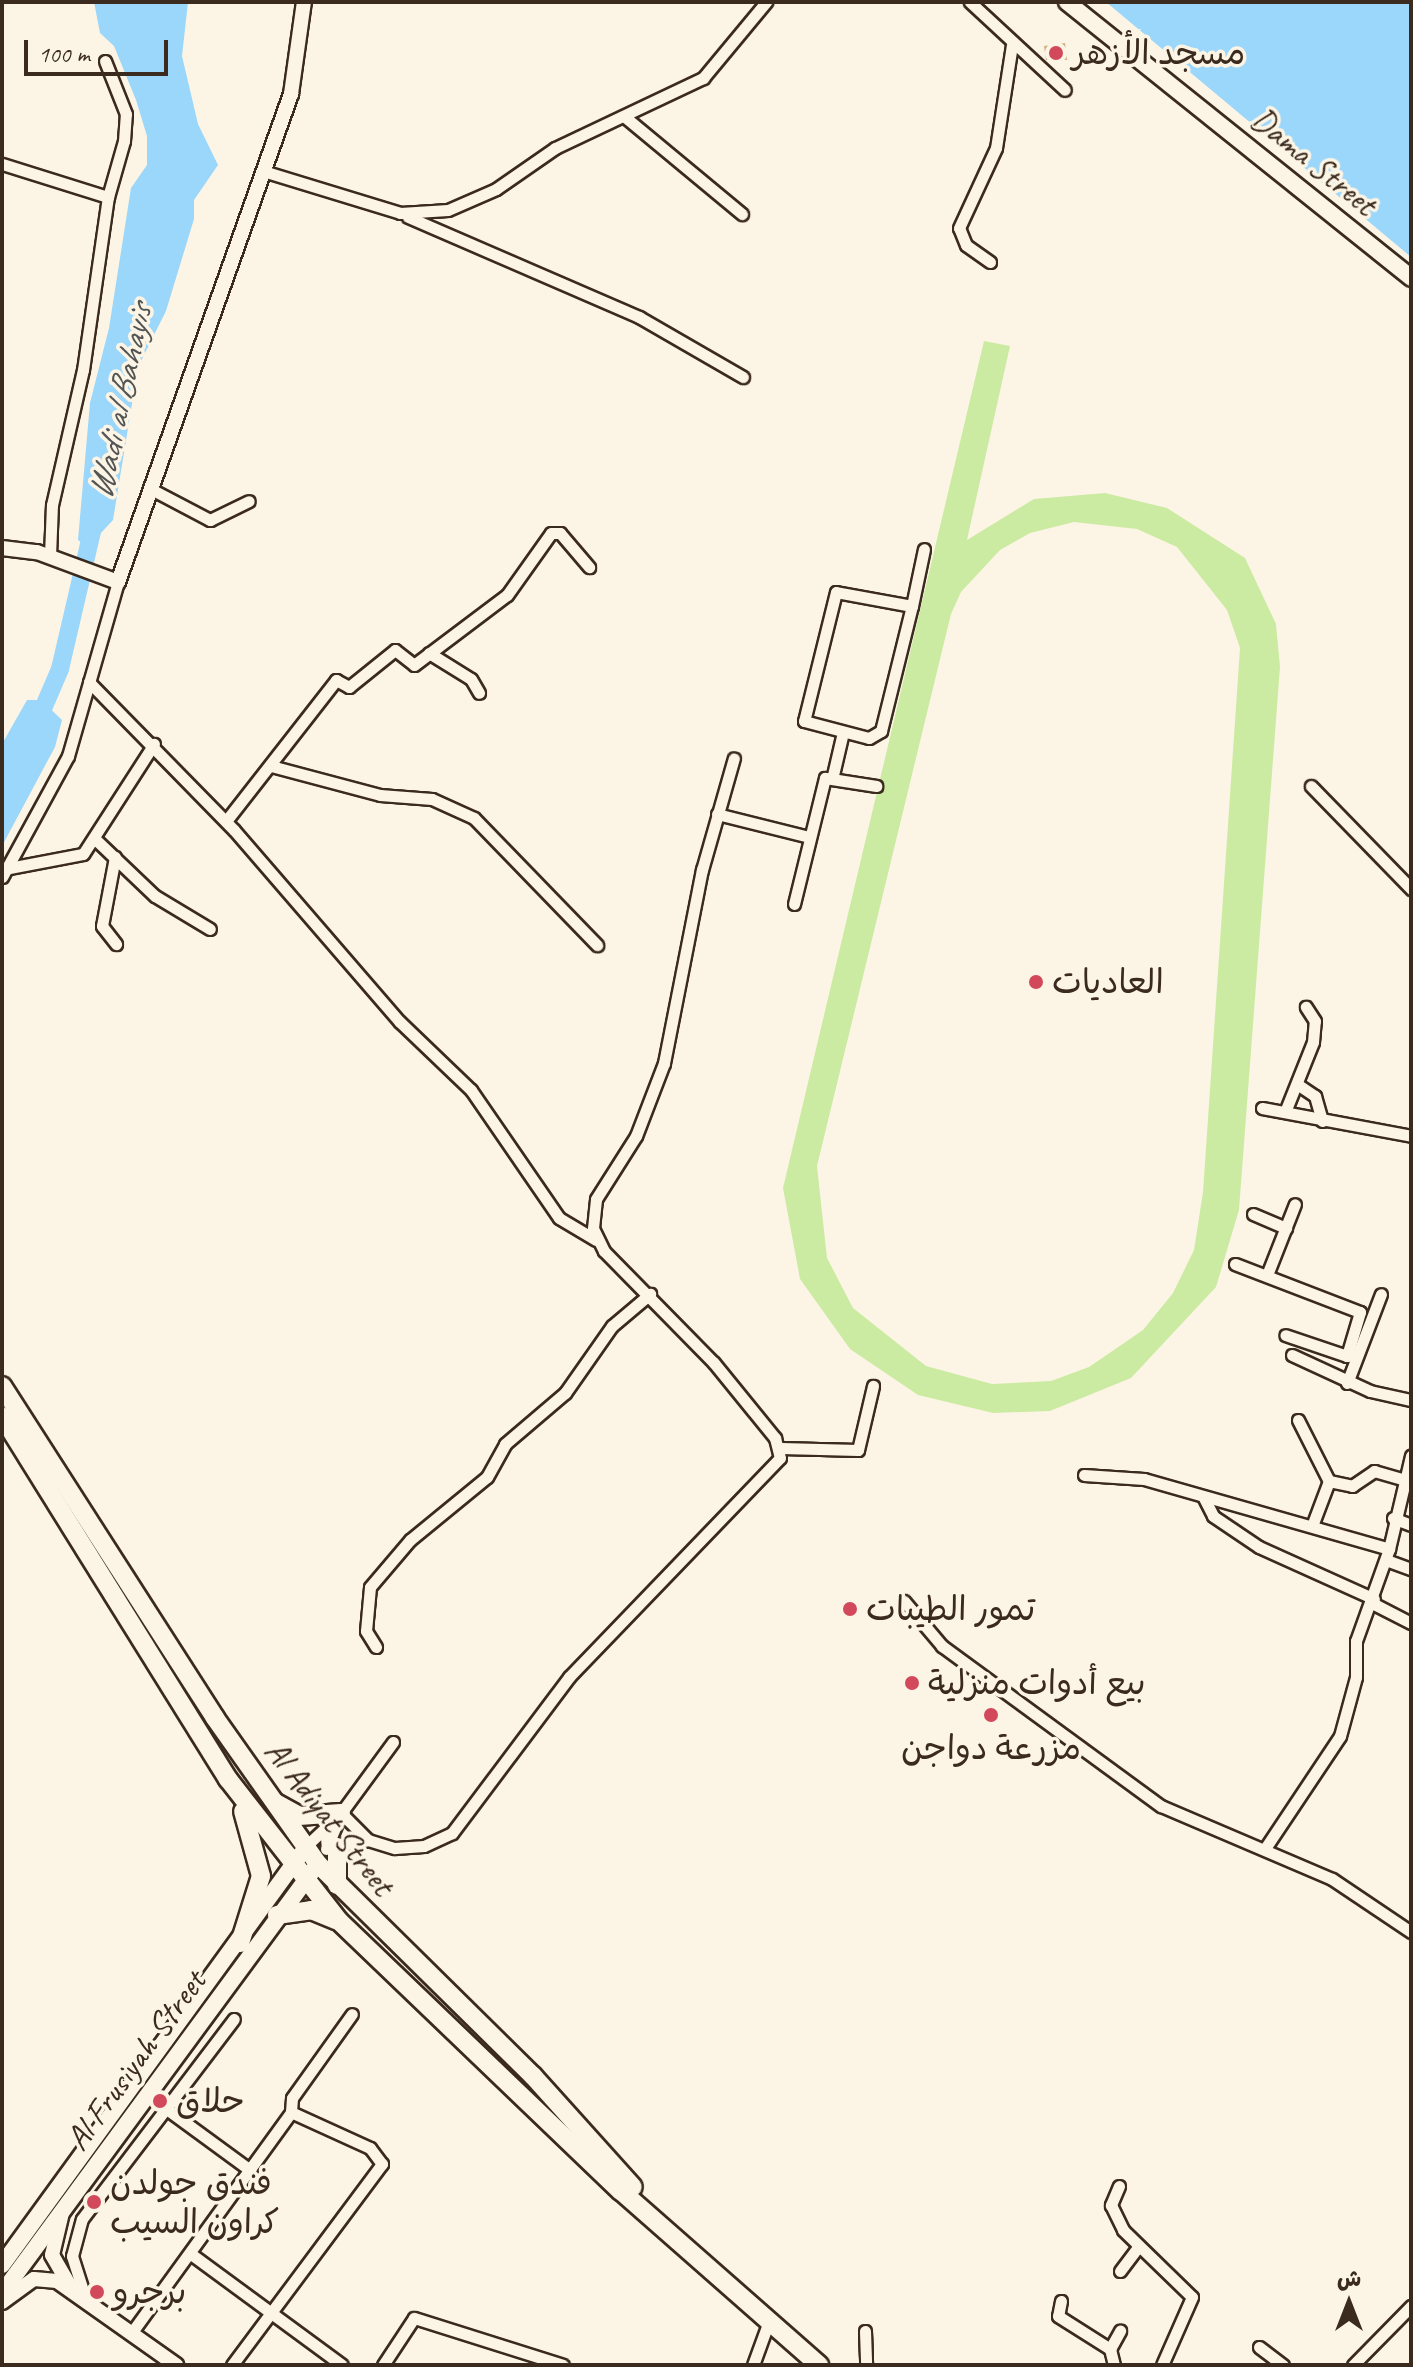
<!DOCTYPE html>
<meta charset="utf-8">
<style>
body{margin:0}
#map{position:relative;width:1413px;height:2367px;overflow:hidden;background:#fcf5e5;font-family:Caveat,"Playpen Sans Arabic",sans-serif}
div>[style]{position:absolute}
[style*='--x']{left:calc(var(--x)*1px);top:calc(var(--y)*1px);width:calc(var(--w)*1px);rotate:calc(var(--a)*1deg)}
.green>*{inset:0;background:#cceba2}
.water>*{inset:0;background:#9bd6fb}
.river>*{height:18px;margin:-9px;padding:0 9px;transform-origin:9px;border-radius:9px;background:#9bd6fb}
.building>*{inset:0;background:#cdb183}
.roads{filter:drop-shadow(2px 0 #3b2a1e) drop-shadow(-2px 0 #3b2a1e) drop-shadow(0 2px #3b2a1e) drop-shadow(0 -2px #3b2a1e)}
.minor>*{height:11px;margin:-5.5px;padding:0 5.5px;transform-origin:5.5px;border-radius:5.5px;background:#fcf5e5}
.tertiary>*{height:14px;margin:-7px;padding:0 7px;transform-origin:7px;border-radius:7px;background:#fcf5e5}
.secondary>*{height:16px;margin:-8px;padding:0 8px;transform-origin:8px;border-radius:8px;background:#fcf5e5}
.primary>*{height:18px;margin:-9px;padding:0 9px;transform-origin:9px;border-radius:9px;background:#fcf5e5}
.dots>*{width:22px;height:22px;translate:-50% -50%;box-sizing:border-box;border:4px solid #fcf5e5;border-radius:50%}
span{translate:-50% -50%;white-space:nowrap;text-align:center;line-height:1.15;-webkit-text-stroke:7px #fcf5e5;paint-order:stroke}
.poi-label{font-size:34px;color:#3b2a1e}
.left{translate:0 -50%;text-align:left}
.street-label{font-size:34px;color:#3b2a1e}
.water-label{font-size:36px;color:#535555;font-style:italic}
.frame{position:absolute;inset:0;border:4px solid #3b2a1e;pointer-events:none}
.north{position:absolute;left:1309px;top:2263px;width:80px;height:80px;-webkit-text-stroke:6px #fcf5e5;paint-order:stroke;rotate:0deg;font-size:22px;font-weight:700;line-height:32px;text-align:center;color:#3b2a1e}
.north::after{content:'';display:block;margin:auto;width:28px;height:36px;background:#3b2a1e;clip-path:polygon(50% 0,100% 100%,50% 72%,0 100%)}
.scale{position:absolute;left:24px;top:40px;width:144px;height:36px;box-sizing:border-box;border:4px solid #3b2a1e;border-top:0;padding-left:10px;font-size:24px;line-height:28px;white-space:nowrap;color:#3b2a1e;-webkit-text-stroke:6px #fcf5e5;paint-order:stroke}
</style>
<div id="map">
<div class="green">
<i style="clip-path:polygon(evenodd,984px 341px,1010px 346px,967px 540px,1034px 499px,1105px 493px,1167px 508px,1245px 558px,1276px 624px,1280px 667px,1239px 1210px,1216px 1287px,1131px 1378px,1050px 1411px,993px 1413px,918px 1395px,850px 1349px,800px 1279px,783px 1188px,984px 341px,1074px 522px,1137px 529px,1177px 547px,1227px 610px,1240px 648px,1203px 1192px,1194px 1250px,1173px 1293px,1143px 1330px,1089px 1367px,1051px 1381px,992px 1384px,926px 1366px,853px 1308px,827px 1258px,817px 1166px,951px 614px,961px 592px,1000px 550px,1030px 533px,1074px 522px)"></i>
</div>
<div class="water">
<i style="clip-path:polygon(94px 2px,188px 2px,182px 56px,198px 124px,218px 165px,194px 200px,194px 219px,166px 311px,138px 367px,113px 520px,88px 547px,78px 540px,90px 403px,109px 328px,131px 188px,147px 165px,147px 136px,136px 100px,114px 46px,100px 33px)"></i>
<i style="clip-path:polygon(1106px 2px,1411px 2px,1411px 257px)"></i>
<i style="clip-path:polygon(27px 700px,41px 700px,62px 720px,55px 747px,2px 846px,2px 744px)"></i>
</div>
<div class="river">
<i style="--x:36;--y:725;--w:61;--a:-66.8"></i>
<i style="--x:60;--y:669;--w:150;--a:-76.9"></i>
</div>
<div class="building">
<i style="clip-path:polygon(1065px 43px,1067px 60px,1046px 60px,1044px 46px)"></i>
</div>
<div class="roads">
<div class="minor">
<i style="--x:970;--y:2;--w:129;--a:42.8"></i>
<i style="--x:625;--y:117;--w:152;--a:39.7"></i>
<i style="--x:2;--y:164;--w:111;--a:17.3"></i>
<i style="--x:263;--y:171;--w:143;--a:17"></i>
<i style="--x:400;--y:213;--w:48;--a:-3.6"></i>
<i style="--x:448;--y:210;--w:52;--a:-23.6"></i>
<i style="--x:496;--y:189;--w:72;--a:-34.8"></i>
<i style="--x:555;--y:148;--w:164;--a:-25.3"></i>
<i style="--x:703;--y:78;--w:99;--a:-50.3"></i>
<i style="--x:408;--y:217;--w:252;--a:23.4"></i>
<i style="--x:639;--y:317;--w:120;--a:30"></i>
<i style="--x:990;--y:262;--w:29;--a:-145"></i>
<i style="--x:966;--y:245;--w:18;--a:-112"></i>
<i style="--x:959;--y:228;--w:88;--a:-65.2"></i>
<i style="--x:996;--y:148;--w:104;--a:-81.2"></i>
<i style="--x:149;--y:488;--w:69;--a:27.7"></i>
<i style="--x:210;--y:520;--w:43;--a:-26"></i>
<i style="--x:50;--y:556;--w:51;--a:-87.8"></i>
<i style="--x:52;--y:505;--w:139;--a:-77.1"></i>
<i style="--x:83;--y:370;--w:175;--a:-81.8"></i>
<i style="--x:108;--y:197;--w:58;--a:-74.1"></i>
<i style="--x:124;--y:141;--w:27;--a:-86"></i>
<i style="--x:126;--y:114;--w:57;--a:-111.6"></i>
<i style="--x:912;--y:606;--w:77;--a:-169.6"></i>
<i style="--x:836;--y:592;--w:133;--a:103.9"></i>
<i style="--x:804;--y:721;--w:67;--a:14.7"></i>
<i style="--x:869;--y:738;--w:14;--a:-30"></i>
<i style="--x:881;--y:731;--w:129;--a:-76.1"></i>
<i style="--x:912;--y:606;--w:58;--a:-78.1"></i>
<i style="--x:429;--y:653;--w:49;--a:31.8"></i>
<i style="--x:471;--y:679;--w:16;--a:60"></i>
<i style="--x:89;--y:682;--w:207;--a:45.6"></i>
<i style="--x:234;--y:830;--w:254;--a:49.2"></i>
<i style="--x:400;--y:1022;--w:98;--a:43.8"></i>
<i style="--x:471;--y:1090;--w:155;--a:55.5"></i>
<i style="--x:559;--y:1218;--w:43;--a:30.7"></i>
<i style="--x:271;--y:766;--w:113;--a:14.9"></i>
<i style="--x:380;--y:795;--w:52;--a:4.4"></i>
<i style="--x:432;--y:799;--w:46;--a:24.3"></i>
<i style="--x:474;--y:818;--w:177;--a:45.9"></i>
<i style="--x:833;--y:775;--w:44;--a:-76.9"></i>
<i style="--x:1311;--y:786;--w:144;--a:45.8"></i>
<i style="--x:717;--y:814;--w:95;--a:14"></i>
<i style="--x:226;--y:821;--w:179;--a:-52"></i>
<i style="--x:336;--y:680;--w:15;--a:28"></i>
<i style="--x:349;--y:687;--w:59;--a:-38.8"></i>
<i style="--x:395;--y:650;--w:24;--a:38"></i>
<i style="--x:414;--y:665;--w:116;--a:-37"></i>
<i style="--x:507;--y:595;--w:76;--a:-54.6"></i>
<i style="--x:551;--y:533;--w:9;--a:0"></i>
<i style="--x:560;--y:533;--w:45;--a:49.5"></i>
<i style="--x:94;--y:838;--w:84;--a:43.6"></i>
<i style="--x:155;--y:896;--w:64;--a:31"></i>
<i style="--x:115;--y:857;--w:70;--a:100.7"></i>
<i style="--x:102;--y:926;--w:23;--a:52"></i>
<i style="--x:4;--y:869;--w:80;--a:-10.8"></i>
<i style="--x:83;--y:854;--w:131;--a:-57.2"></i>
<i style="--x:2;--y:877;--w:138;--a:-61.4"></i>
<i style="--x:68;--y:756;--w:181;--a:-74"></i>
<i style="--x:794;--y:904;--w:130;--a:-76.2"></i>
<i style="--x:825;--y:778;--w:52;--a:8.9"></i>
<i style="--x:1297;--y:1084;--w:22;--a:34"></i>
<i style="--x:1315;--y:1096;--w:26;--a:74"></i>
<i style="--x:1262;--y:1108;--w:152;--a:10.6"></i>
<i style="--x:1285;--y:1112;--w:75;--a:-68.2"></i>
<i style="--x:1313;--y:1042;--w:21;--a:-85"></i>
<i style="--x:1315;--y:1021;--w:17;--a:-123"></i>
<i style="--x:1253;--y:1214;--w:36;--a:23"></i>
<i style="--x:1235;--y:1264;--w:134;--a:21"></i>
<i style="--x:1360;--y:1312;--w:46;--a:106.5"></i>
<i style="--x:1347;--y:1356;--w:65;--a:-161.3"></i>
<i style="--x:1267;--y:1275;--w:76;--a:-68.5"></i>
<i style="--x:1292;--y:1355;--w:86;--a:24.8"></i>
<i style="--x:1370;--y:1391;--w:42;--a:12.4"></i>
<i style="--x:1347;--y:1383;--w:95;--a:-69.1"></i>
<i style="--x:1298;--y:1420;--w:68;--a:63.1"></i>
<i style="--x:1329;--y:1481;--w:48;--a:110.7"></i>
<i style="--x:781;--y:1448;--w:77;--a:1.5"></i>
<i style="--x:858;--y:1450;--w:66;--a:-76.8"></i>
<i style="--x:1084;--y:1475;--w:60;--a:3.8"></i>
<i style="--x:1144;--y:1479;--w:255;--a:15.9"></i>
<i style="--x:1329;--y:1481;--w:24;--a:12"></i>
<i style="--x:1352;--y:1486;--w:27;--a:-34"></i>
<i style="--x:1374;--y:1471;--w:29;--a:16"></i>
<i style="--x:1204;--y:1498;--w:20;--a:63"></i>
<i style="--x:1213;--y:1516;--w:55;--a:34"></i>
<i style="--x:1259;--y:1547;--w:126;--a:24.3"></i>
<i style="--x:1393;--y:1518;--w:19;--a:21"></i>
<i style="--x:1386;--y:1560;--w:27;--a:20"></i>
<i style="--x:904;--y:1601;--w:59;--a:49.8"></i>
<i style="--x:942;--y:1646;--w:271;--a:36.2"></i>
<i style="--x:1161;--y:1806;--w:186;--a:23.1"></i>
<i style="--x:1332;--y:1879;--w:95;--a:33.9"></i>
<i style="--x:1372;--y:1603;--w:44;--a:27.1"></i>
<i style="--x:376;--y:1647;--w:19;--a:-122"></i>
<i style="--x:366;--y:1631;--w:44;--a:-84.8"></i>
<i style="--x:370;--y:1587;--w:62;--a:-49.6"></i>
<i style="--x:410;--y:1540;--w:99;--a:-39.3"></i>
<i style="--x:487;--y:1477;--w:38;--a:-61"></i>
<i style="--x:505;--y:1444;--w:79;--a:-40.4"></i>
<i style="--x:565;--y:1393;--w:82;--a:-55"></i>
<i style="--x:612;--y:1326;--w:50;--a:-40.1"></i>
<i style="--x:341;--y:1813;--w:38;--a:45"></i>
<i style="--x:368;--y:1840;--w:28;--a:17"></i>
<i style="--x:395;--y:1848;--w:29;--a:-4"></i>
<i style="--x:424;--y:1846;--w:31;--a:-25"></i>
<i style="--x:452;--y:1833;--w:195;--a:-53.1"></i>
<i style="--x:569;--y:1677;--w:304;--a:-46.1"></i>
<i style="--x:780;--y:1458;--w:21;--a:-104"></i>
<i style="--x:775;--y:1438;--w:97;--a:-129.1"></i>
<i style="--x:714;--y:1363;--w:157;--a:-134.5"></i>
<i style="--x:604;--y:1251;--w:25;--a:-116"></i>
<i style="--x:593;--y:1228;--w:29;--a:-84"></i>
<i style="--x:596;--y:1199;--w:75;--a:-57.6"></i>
<i style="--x:636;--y:1136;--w:78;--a:-69"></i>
<i style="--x:664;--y:1063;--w:197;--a:-78.9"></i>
<i style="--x:702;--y:870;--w:116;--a:-74.1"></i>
<i style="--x:325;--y:1826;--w:22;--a:85"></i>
<i style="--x:327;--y:1848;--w:42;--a:-11"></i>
<i style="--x:305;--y:1847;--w:50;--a:-43.4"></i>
<i style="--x:341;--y:1813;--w:88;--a:-53.8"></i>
<i style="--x:1266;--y:1847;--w:133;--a:-56.3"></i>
<i style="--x:1340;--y:1736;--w:61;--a:-74.8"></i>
<i style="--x:1356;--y:1677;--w:36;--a:-90"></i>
<i style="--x:1356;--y:1641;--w:98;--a:-70.3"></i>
<i style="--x:1389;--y:1549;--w:96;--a:-76.7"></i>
<i style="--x:326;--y:1849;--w:39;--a:-67"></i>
<i style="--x:168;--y:2110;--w:102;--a:36.2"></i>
<i style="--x:1119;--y:2186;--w:21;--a:113"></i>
<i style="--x:1111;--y:2205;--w:28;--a:64"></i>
<i style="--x:1123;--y:2230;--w:96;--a:44.2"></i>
<i style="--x:1192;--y:2297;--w:74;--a:113.8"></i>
<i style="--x:191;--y:2254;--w:187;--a:36.3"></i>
<i style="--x:1120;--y:2271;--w:31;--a:-53"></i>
<i style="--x:85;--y:2297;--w:43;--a:-107.6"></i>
<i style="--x:72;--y:2256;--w:38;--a:-75"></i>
<i style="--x:82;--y:2219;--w:251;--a:-52.8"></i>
<i style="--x:1061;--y:2301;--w:15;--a:101"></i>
<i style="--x:1058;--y:2316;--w:62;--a:32.4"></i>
<i style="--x:865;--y:2331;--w:34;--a:88"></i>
<i style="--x:132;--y:2332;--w:271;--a:-54.1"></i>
<i style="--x:291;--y:2112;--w:14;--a:-86"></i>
<i style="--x:292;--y:2098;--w:103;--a:-54.5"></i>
<i style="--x:1259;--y:2347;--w:30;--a:37"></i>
<i style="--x:232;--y:2365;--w:251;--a:-53.3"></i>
<i style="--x:382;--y:2164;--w:20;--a:-127"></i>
<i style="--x:370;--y:2148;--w:87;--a:-155.5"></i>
<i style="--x:383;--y:2365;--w:56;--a:-56.6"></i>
<i style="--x:414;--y:2318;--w:156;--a:17.5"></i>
<i style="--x:753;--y:2365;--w:47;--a:-70"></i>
<i style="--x:1114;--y:2365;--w:16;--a:-104"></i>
<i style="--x:1110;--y:2349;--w:21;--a:-61"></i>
<i style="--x:1353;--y:2365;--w:83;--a:-45.5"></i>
</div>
<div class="tertiary">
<i style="--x:2;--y:548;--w:35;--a:7"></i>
<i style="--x:37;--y:552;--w:86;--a:20.3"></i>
<i style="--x:118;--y:582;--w:518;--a:-70.48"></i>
<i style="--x:291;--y:94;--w:93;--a:-82"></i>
<i style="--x:62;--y:2213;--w:43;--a:103.4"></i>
<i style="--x:52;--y:2255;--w:36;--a:60"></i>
<i style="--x:2;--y:2302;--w:39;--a:-36"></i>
<i style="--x:34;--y:2279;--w:23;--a:5"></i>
<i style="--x:57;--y:2281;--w:146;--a:35.2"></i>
</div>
<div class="secondary">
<i style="--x:1067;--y:2;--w:441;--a:38.7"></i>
<i style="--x:2;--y:2265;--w:507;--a:-53.99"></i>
<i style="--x:2;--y:2293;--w:526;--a:-53.65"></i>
</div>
<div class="primary">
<i style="--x:2;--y:1386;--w:394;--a:57.3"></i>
<i style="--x:215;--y:1718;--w:179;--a:54.8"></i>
<i style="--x:318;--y:1864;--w:302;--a:44.6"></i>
<i style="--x:533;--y:2076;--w:149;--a:48"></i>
<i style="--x:2;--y:1416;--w:428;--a:58.1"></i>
<i style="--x:228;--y:1779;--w:180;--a:52"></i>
<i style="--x:339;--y:1921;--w:390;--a:43.8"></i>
<i style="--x:621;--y:2191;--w:264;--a:41.3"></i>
<i style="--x:276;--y:1803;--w:26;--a:29"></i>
<i style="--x:299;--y:1816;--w:42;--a:-4.1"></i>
<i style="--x:337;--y:1847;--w:38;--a:90"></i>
<i style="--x:277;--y:1915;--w:34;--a:-8"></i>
<i style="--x:311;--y:1910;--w:27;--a:22"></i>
<i style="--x:240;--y:1943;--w:70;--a:-72.6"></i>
<i style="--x:261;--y:1876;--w:67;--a:-105.5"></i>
</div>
</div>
<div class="dots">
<i style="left:1056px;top:53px;background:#d1495b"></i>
<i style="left:1036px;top:982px;background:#d1495b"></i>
<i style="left:850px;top:1609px;background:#d1495b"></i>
<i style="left:912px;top:1683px;background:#d1495b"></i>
<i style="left:991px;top:1715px;background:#d1495b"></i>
<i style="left:160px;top:2101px;background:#d1495b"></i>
<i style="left:94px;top:2202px;background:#d1495b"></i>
<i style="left:97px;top:2292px;background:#d1495b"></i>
</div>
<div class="poi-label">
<span class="left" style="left:1072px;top:53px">مسجد الأزهر</span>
<span class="left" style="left:1052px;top:982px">العاديات</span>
<span class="left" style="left:866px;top:1609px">تمور الطيبات</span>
<span class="left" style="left:928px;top:1683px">بيع أدوات منزلية</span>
<span style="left:991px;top:1748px">مزرعة دواجن</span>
<span class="left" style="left:176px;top:2101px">حلاق</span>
<span class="left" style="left:110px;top:2202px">فندق جولدن<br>كراون السيب</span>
<span class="left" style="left:113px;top:2292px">برجرو</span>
</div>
<div class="street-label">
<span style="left:1314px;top:161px;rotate:39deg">Dama Street</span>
<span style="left:330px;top:1817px;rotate:52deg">Al Adiyat Street</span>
<span style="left:135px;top:2060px;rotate:-54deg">Al Frusiyah Street</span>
</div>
<div class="water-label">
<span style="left:120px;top:402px;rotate:-78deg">Wadi al Bahayis</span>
</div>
<div class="frame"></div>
<div class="north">ش</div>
<div class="scale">100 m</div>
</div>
